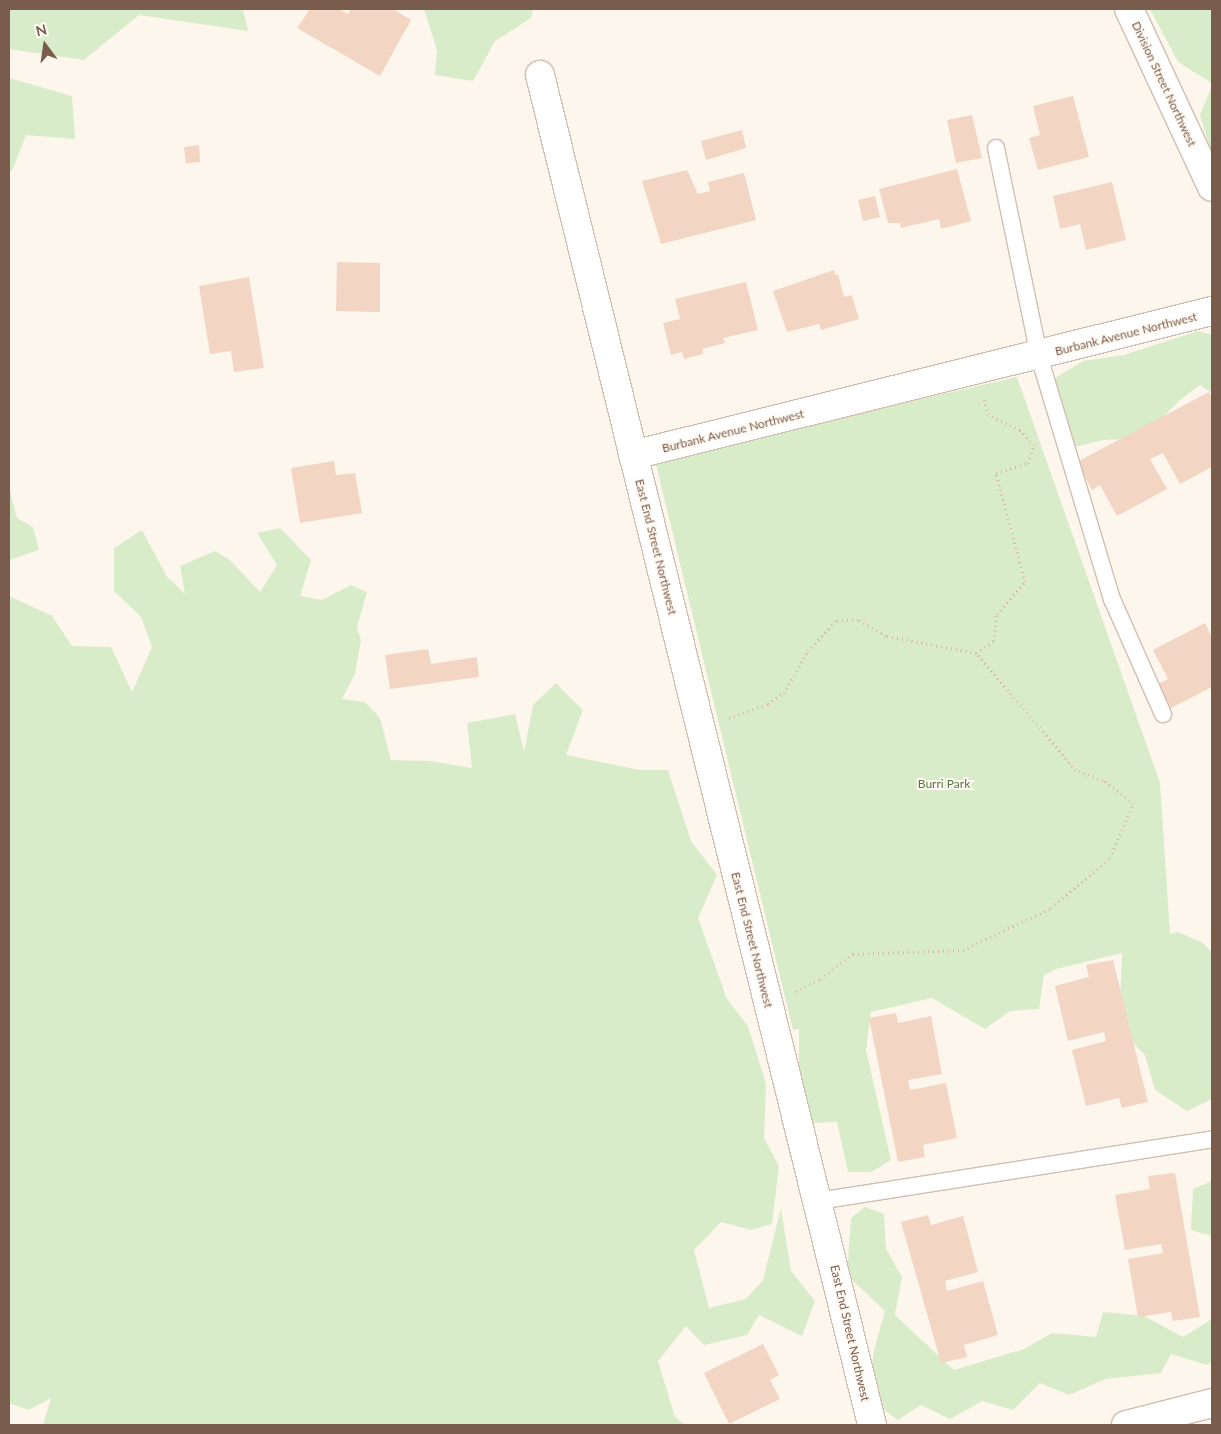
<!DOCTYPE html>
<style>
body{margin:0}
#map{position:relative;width:1221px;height:1434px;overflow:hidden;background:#fdf6ec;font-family:Lato,sans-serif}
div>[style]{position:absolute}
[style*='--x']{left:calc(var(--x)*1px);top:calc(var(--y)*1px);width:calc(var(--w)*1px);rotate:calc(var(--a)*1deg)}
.green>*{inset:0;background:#d8ecc9}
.building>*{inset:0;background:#f3d5c3}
.path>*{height:3px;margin-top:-1.5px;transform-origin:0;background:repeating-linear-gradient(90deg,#d9b8a5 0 1px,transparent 0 5px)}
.roads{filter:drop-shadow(1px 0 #d1beb0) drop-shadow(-1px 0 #d1beb0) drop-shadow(0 1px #d1beb0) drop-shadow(0 -1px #d1beb0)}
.service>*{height:16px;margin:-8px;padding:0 8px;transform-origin:8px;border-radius:8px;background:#fff}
.minor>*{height:28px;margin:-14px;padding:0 14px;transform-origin:14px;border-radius:14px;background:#fff}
.tertiary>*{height:28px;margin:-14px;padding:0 14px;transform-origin:14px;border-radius:14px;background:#fff}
span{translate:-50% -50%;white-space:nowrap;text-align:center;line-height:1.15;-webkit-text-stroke:4px #fffaf3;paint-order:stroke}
.street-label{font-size:12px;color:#7a5c4d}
.park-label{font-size:12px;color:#537a41}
.frame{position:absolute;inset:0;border:10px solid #7a5c4d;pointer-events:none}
.north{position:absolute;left:20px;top:20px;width:50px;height:50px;-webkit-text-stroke:4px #fffaf3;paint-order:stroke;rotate:346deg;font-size:14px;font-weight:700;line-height:20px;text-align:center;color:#7a5c4d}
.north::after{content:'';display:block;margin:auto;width:18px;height:22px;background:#7a5c4d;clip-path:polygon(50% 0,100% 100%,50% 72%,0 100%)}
</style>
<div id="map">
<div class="green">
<i style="clip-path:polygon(9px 9px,243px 9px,248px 31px,139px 15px,84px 60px,9px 49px)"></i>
<i style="clip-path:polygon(424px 9px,533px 9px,531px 18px,495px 41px,473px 81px,435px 75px,437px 50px)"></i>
<i style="clip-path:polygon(1150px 9px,1212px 9px,1212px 83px,1178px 62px)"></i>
<i style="clip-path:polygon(9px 78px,72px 96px,75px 139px,26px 135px,12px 171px,9px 172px)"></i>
<i style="clip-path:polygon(1212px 86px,1212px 155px,1200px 115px)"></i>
<i style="clip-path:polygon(1198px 331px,1212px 335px,1212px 393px,1200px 385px,1180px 400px,1142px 438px,1103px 440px,1079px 446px,1059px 444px,1039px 388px,1083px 361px,1124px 355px)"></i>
<i style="clip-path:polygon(1017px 377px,1160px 783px,1170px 934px,1178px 932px,1203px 943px,1212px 953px,1212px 1099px,1187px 1111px,1155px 1090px,1145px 1055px,1119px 1029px,1122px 953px,1056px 969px,1044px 975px,1039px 1009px,1010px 1011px,985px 1029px,932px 998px,871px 1012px,866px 1050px,891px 1160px,871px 1172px,848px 1172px,837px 1122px,809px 1123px,799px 1076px,799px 1029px,793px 1030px,655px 460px)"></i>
<i style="clip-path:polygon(9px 487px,17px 518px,33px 527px,39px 550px,9px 560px)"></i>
<i style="clip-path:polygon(280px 528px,311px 560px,300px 596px,322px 600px,351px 585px,367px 592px,357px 627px,361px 640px,355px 674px,342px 699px,365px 702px,380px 718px,391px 760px,430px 761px,472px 768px,467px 723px,515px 714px,524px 752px,533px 705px,556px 683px,583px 710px,566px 755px,640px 770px,668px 770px,691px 841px,717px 875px,698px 918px,727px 999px,748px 1026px,766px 1084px,764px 1138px,779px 1166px,772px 1224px,751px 1230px,721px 1222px,694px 1250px,709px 1308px,746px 1299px,763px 1280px,781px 1208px,791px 1271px,815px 1301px,802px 1336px,759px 1315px,747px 1335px,704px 1345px,686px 1326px,658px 1361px,675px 1417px,686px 1425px,43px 1425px,51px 1398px,29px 1410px,9px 1403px,9px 596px,52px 616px,72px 646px,111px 647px,132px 692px,152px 647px,141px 617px,114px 591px,114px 548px,142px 530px,167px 577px,185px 594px,180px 566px,215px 551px,230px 560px,260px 592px,277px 565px,257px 533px)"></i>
<i style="clip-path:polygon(1212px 1181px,1212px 1236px,1191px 1230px,1193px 1189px)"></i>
<i style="clip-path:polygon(865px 1207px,884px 1214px,886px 1249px,902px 1277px,895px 1315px,954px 1370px,1024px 1349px,1052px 1333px,1096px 1337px,1103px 1312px,1144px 1316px,1183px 1337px,1212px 1319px,1212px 1362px,1207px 1365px,1171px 1354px,1161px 1373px,1106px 1379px,1069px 1395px,1040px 1383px,1013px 1410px,982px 1401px,950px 1419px,921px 1405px,898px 1420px,878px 1406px,871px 1378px,874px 1350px,885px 1311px,847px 1275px,851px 1218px)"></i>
</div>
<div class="building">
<i style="clip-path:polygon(310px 9px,338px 9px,348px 14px,351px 9px,393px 9px,411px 20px,380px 76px,297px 28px)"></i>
<i style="clip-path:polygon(1073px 96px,1089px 157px,1038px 170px,1029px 138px,1040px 135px,1033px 106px)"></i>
<i style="clip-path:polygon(972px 115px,982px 158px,956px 163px,947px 120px)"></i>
<i style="clip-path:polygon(742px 130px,746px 148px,706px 160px,701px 141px)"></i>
<i style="clip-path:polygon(199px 145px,200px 162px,186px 163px,184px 147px)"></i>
<i style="clip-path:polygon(957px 169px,971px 221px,941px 229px,939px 219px,901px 228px,900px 223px,888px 223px,879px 189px)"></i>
<i style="clip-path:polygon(687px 170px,698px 194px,710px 191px,708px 182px,744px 173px,756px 220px,661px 244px,642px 181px)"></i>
<i style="clip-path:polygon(1112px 182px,1126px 240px,1086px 250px,1080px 224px,1060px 229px,1053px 196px)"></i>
<i style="clip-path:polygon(875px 196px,880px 217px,863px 221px,858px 200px)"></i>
<i style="clip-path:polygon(337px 262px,380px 263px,380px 312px,336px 311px)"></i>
<i style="clip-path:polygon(834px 270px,835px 275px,838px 274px,844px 297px,852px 295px,859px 319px,821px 330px,819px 324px,787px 332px,773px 291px)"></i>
<i style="clip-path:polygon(249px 277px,264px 368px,234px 372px,231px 351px,210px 354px,199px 286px)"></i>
<i style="clip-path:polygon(746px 282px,758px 330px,723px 338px,725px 343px,702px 349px,703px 354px,684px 359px,682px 352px,671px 355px,663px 323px,680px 319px,675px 299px)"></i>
<i style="clip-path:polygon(1209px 392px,1212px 398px,1212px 467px,1180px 484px,1163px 453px,1150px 459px,1167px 489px,1117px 516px,1100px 485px,1092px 490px,1077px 462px)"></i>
<i style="clip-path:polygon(334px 461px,336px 475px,355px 473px,362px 513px,300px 523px,291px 468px)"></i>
<i style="clip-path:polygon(1205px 623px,1212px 637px,1212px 687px,1171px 708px,1158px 684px,1168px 679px,1153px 650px)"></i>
<i style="clip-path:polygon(428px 649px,431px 664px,477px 657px,479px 677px,390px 689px,385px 655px)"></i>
<i style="clip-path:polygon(1113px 960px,1148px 1102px,1122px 1108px,1119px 1098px,1086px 1106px,1072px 1050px,1106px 1041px,1104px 1032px,1068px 1041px,1055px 986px,1089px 977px,1086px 965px)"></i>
<i style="clip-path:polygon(896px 1013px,898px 1023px,931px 1016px,942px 1074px,908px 1080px,910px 1090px,946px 1083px,957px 1138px,923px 1145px,925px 1157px,898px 1162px,869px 1018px)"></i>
<i style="clip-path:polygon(1175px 1173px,1200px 1317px,1173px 1321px,1171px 1312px,1138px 1317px,1128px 1259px,1163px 1253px,1161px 1244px,1125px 1250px,1115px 1195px,1150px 1189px,1148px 1176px)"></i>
<i style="clip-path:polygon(928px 1215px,931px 1225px,963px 1216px,978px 1272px,945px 1281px,947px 1291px,983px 1281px,998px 1335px,964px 1345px,967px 1357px,941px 1363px,901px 1222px)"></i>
<i style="clip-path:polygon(763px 1344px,779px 1375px,770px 1380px,780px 1399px,729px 1424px,704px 1373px)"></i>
</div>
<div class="path">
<i style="--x:729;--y:718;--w:41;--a:-19.7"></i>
<i style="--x:768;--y:704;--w:19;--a:-35"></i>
<i style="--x:784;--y:693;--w:48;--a:-60.3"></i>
<i style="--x:808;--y:651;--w:42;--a:-46.9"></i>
<i style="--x:837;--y:620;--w:22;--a:0"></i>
<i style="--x:859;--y:620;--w:32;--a:30"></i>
<i style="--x:887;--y:636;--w:91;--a:10.8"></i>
<i style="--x:976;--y:653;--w:22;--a:-34"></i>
<i style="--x:994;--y:641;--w:27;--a:-84"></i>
<i style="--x:997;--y:614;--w:43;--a:-48.8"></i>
<i style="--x:1025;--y:582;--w:113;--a:-104.9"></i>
<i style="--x:996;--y:473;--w:34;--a:-17"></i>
<i style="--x:1028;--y:463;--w:19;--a:-72"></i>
<i style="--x:1034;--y:445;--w:21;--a:-133"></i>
<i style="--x:1020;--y:430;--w:35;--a:-155"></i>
<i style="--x:988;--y:415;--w:18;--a:-103"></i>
<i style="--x:796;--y:991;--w:28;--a:-26"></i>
<i style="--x:821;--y:979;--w:41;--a:-38"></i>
<i style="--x:853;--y:954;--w:110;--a:-2.1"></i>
<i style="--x:963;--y:950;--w:98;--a:-25.5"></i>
<i style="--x:1051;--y:908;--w:77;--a:-40.3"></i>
<i style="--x:1110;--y:858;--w:59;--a:-66.9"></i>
<i style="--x:1133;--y:804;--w:38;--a:-141"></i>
<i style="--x:1103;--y:780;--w:29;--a:-160"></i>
<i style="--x:1076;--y:770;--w:154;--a:-130.5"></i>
</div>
<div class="roads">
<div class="service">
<i style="--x:996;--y:148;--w:212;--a:78.3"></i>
<i style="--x:1039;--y:356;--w:254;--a:73.3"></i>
<i style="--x:1112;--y:599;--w:126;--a:66.1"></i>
<i style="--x:818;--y:1201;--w:399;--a:-8.9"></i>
</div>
<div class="minor">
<i style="--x:540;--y:75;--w:1390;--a:76.18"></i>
<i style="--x:633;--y:455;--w:597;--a:-13.97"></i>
</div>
<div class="tertiary">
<i style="--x:1129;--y:9;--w:196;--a:65"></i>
<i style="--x:1126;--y:1425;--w:89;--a:-14.3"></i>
</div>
</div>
<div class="street-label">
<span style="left:1164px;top:84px;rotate:65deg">Division Street Northwest</span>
<span style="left:1126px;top:334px;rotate:-14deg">Burbank Avenue Northwest</span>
<span style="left:733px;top:431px;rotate:-14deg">Burbank Avenue Northwest</span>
<span style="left:656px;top:547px;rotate:76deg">East End Street Northwest</span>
<span style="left:752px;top:940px;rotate:76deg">East End Street Northwest</span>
<span style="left:850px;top:1333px;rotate:77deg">East End Street Northwest</span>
</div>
<div class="park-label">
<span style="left:944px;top:784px">Burri Park</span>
</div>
<div class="frame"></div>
<div class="north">N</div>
</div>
